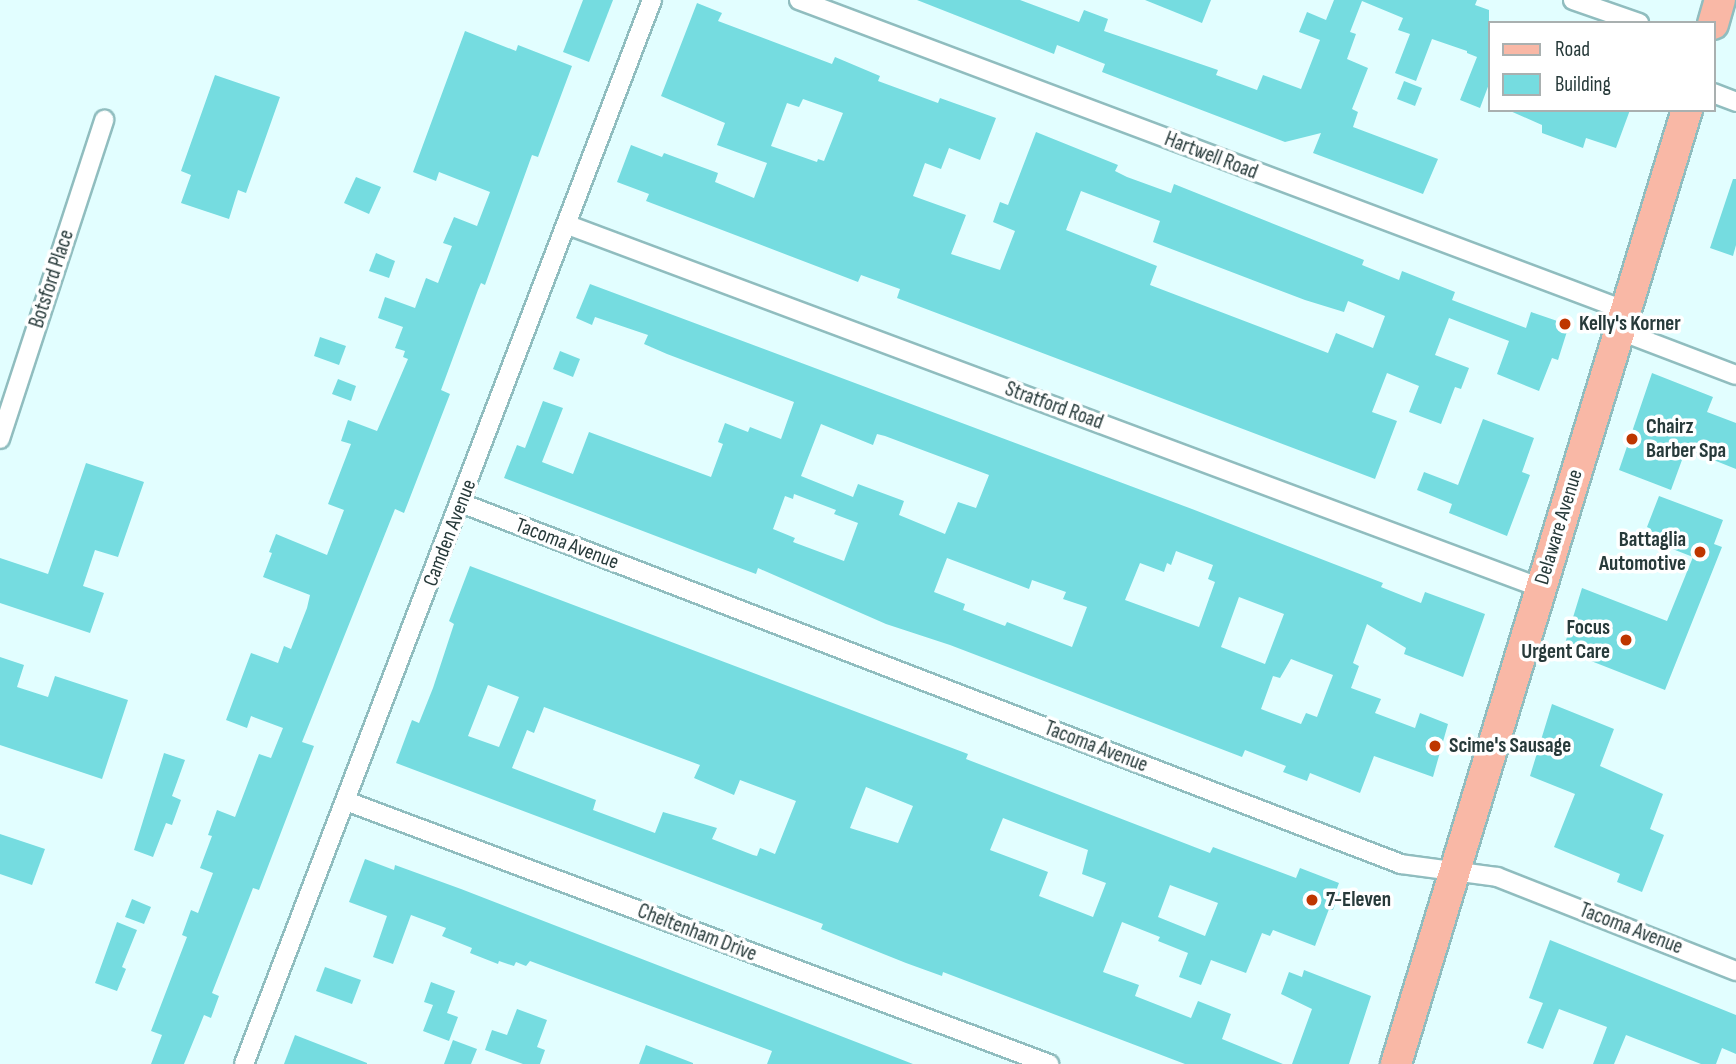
<!DOCTYPE html>
<style>
body{margin:0}
#map{position:relative;width:1736px;height:1064px;overflow:hidden;background:#e2feff;font-family:"Sofia Sans Condensed",sans-serif}
div>[style]{position:absolute}
[style*='--x']{left:calc(var(--x)*1px);top:calc(var(--y)*1px);width:calc(var(--w)*1px);rotate:calc(var(--a)*1deg)}
.building>*{inset:0;background:#75dce0}
.roads{filter:drop-shadow(2px 0 #90bdbf) drop-shadow(-2px 0 #90bdbf) drop-shadow(0 2px #90bdbf) drop-shadow(0 -2px #90bdbf)}
.minor>*{height:18px;margin:-9px;padding:0 9px;transform-origin:9px;border-radius:9px;background:#fff}
.primary>*{height:30px;margin:-15px;padding:0 15px;transform-origin:15px;border-radius:15px;background:#f9b8a6}
.dots>*{width:19px;height:19px;translate:-50% -50%;box-sizing:border-box;border:4px solid #fff;border-radius:50%}
span{translate:-50% -50%;white-space:nowrap;text-align:center;line-height:1.15;-webkit-text-stroke:7px #fff;paint-order:stroke}
.street-label{font-size:21px;color:#273a3a}
.poi-label{font-size:21px;color:#273a3a;font-weight:700}
.left{translate:0 -50%;text-align:left}
.right{translate:-100% -50%;text-align:right}
.legend{position:absolute;left:1488px;top:21px;width:228px;height:91px;box-sizing:border-box;background:#fff;border:2px solid #a9b0b0;margin:0;padding:9px 12px;list-style:none;font-size:21px;color:#273a3a}
.legend li{display:flex;align-items:center;gap:14px;height:35px}
.legend b{width:35px;border:2px solid #a9b0b0}
</style>
<div id="map">
<div class="building">
<i style="clip-path:polygon(583px 0,613px 0,589px 62px,563px 52px)"></i>
<i style="clip-path:polygon(917px 0,1020px 0,1079px 22px,1084px 10px,1108px 19px,1104px 31px,1218px 70px,1216px 75px,1257px 90px,1263px 75px,1301px 89px,1320px 40px,1299px 32px,1307px 12px,1326px 20px,1334px 0,1477px 0,1475px 5px,1489px 10px,1489px 84px,1480px 108px,1460px 100px,1477px 57px,1467px 53px,1467px 51px,1432px 39px,1416px 81px,1395px 73px,1410px 34px,1398px 30px,1403px 18px,1362px 1px,1350px 32px,1356px 34px,1347px 59px,1368px 68px,1352px 109px,1358px 112px,1353px 127px,1438px 159px,1423px 194px,1313px 153px,1321px 133px,1285px 142px,1102px 72px,1105px 64px,1057px 45px,1054px 54px)"></i>
<i style="clip-path:polygon(1145px 0,1211px 0,1202px 23px)"></i>
<i style="clip-path:polygon(evenodd,697px 3px,722px 13px,718px 21px,832px 64px,835px 57px,880px 76px,878px 81px,938px 103px,940px 98px,996px 118px,980px 160px,949px 148px,941px 169px,925px 163px,913px 196px,966px 215px,951px 254px,1000px 270px,1015px 231px,993px 222px,1000px 202px,1008px 205px,1036px 132px,1118px 165px,1115px 171px,1127px 177px,1171px 193px,1174px 184px,1364px 260px,1362px 265px,1399px 280px,1402px 271px,1455px 292px,1452px 300px,1526px 328px,1531px 312px,1569px 325px,1558px 360px,1552px 358px,1539px 391px,1497px 374px,1509px 341px,1449px 318px,1435px 355px,1469px 368px,1461px 389px,1455px 387px,1441px 424px,1409px 412px,1419px 386px,1387px 373px,1372px 412px,1397px 421px,1375px 479px,897px 298px,900px 289px,861px 275px,858px 282px,646px 201px,649px 194px,617px 182px,631px 145px,662px 157px,664px 153px,718px 173px,715px 182px,754px 198px,767px 163px,717px 145px,725px 123px,661px 96px,697px 3px,803px 99px,843px 113px,824px 161px,818px 159px,817px 162px,771px 146px,787px 103px,799px 107px,803px 99px,697px 3px,1081px 191px,1160px 221px,1153px 242px,1305px 300px,1344px 312px,1348px 301px,1385px 316px,1373px 348px,1336px 333px,1328px 353px,1150px 285px,1157px 266px,1066px 230px,1081px 191px)"></i>
<i style="clip-path:polygon(465px 31px,516px 51px,518px 45px,572px 66px,538px 157px,532px 155px,485px 285px,481px 283px,478px 290px,441px 390px,450px 394px,404px 513px,395px 509px,302px 742px,314px 746px,259px 890px,253px 888px,228px 952px,212px 993px,219px 996px,211px 1018px,204px 1015px,184px 1064px,151px 1064px,162px 1035px,151px 1031px,187px 937px,182px 935px,191px 910px,198px 913px,213px 873px,200px 868px,212px 836px,208px 835px,217px 810px,235px 817px,259px 754px,271px 758px,283px 728px,251px 716px,247px 728px,226px 720px,251px 653px,278px 663px,284px 646px,291px 649px,307px 608px,310px 595px,263px 577px,272px 553px,269px 552px,276px 534px,327px 555px,344px 510px,328px 504px,351px 444px,341px 441px,348px 420px,377px 431px,408px 359px,403px 357px,405px 351px,395px 348px,403px 327px,378px 318px,385px 297px,415px 308px,426px 278px,438px 283px,452px 246px,443px 243px,454px 217px,477px 226px,490px 192px,439px 172px,436px 181px,413px 172px)"></i>
<i style="clip-path:polygon(215px 75px,280px 97px,246px 193px,238px 190px,229px 219px,181px 203px,191px 175px,181px 171px)"></i>
<i style="clip-path:polygon(1404px 81px,1422px 88px,1415px 106px,1397px 99px)"></i>
<i style="clip-path:polygon(1508px 110px,1630px 110px,1616px 148px,1586px 138px,1583px 148px,1542px 133px,1542px 125px)"></i>
<i style="clip-path:polygon(356px 177px,381px 187px,369px 214px,344px 203px)"></i>
<i style="clip-path:polygon(1733px 179px,1736px 179px,1736px 245px,1733px 256px,1710px 248px)"></i>
<i style="clip-path:polygon(376px 253px,395px 261px,389px 278px,369px 271px)"></i>
<i style="clip-path:polygon(evenodd,590px 284px,1192px 509px,1383px 583px,1381px 587px,1421px 603px,1425px 592px,1485px 614px,1463px 677px,1404px 654px,1406px 648px,1367px 624px,1353px 663px,1359px 666px,1351px 688px,1381px 699px,1375px 713px,1415px 728px,1420px 713px,1448px 724px,1433px 777px,1374px 756px,1360px 793px,1310px 773px,1307px 781px,1283px 772px,1286px 766px,1245px 750px,1242px 757px,950px 645px,886px 624px,758px 568px,756px 574px,724px 562px,504px 478px,517px 445px,525px 448px,543px 401px,563px 408px,542px 462px,573px 474px,589px 432px,711px 477px,723px 444px,718px 442px,725px 423px,748px 432px,750px 427px,781px 439px,794px 402px,667px 354px,644px 344px,648px 335px,595px 317px,592px 325px,576px 318px,590px 284px,821px 424px,873px 445px,877px 434px,885px 436px,989px 475px,976px 508px,958px 502px,945px 534px,899px 515px,904px 501px,858px 484px,853px 497px,801px 476px,821px 424px,590px 284px,794px 494px,836px 510px,834px 514px,858px 523px,844px 561px,793px 542px,795px 538px,773px 529px,785px 496px,793px 499px,794px 494px,590px 284px,1176px 551px,1213px 565px,1208px 579px,1215px 582px,1199px 627px,1125px 600px,1140px 563px,1164px 572px,1167px 563px,1171px 565px,1176px 551px,590px 284px,947px 558px,1029px 589px,1032px 580px,1066px 592px,1063px 599px,1087px 607px,1072px 647px,1007px 622px,1005px 626px,963px 610px,965px 604px,934px 592px,947px 558px,590px 284px,1239px 597px,1284px 614px,1265px 664px,1221px 647px,1239px 597px,590px 284px,1291px 659px,1333px 675px,1317px 717px,1306px 713px,1301px 724px,1261px 709px,1273px 676px,1280px 678px,1291px 659px)"></i>
<i style="clip-path:polygon(320px 337px,346px 346px,339px 365px,314px 356px)"></i>
<i style="clip-path:polygon(560px 351px,580px 359px,573px 377px,553px 369px)"></i>
<i style="clip-path:polygon(1652px 373px,1713px 397px,1707px 412px,1736px 423px,1736px 469px,1686px 449px,1671px 490px,1619px 470px)"></i>
<i style="clip-path:polygon(338px 379px,356px 386px,351px 401px,332px 394px)"></i>
<i style="clip-path:polygon(1483px 419px,1534px 438px,1522px 472px,1530px 475px,1507px 536px,1449px 513px,1452px 504px,1417px 490px,1424px 472px,1458px 485px)"></i>
<i style="clip-path:polygon(86px 463px,144px 482px,118px 557px,95px 550px,83px 586px,104px 593px,90px 633px,0 603px,0 558px,48px 574px)"></i>
<i style="clip-path:polygon(1659px 496px,1723px 520px,1714px 544px,1722px 547px,1665px 690px,1563px 650px,1582px 588px,1667px 621px,1693px 557px,1647px 539px,1651px 529px,1647px 527px)"></i>
<i style="clip-path:polygon(evenodd,470px 566px,968px 754px,966px 759px,1210px 853px,1213px 847px,1296px 878px,1300px 868px,1339px 883px,1336px 891px,1340px 892px,1333px 910px,1329px 909px,1315px 946px,1273px 930px,1270px 936px,1262px 933px,1246px 973px,1211px 960px,1201px 985px,1179px 977px,1188px 953px,1158px 941px,1160px 937px,1122px 922px,1103px 972px,1139px 985px,1135px 996px,1191px 1018px,1198px 1001px,1231px 1014px,1222px 1039px,1283px 1064px,1185px 1064px,943px 972px,942px 976px,906px 963px,821px 929px,823px 924px,396px 763px,412px 720px,419px 723px,433px 688px,454px 624px,449px 621px,470px 566px,488px 685px,519px 697px,499px 747px,468px 736px,488px 685px,470px 566px,544px 707px,700px 765px,694px 778px,734px 795px,740px 780px,796px 801px,775px 854px,760px 848px,757px 856px,753px 855px,712px 839px,717px 828px,663px 812px,655px 833px,593px 810px,596px 800px,512px 768px,527px 730px,534px 733px,544px 707px,470px 566px,866px 787px,913px 806px,898px 843px,850px 828px,866px 787px,470px 566px,1003px 818px,1088px 850px,1082px 874px,1106px 883px,1093px 917px,1039px 896px,1048px 872px,990px 850px,1003px 818px,470px 566px,1170px 885px,1218px 903px,1205px 936px,1158px 917px,1170px 885px)"></i>
<i style="clip-path:polygon(0 657px,24px 665px,17px 687px,48px 697px,55px 676px,128px 700px,102px 779px,0 745px)"></i>
<i style="clip-path:polygon(1552px 704px,1614px 729px,1600px 766px,1663px 794px,1650px 829px,1664px 835px,1642px 892px,1617px 882px,1620px 874px,1554px 847px,1575px 794px,1530px 776px)"></i>
<i style="clip-path:polygon(164px 753px,185px 760px,172px 796px,181px 800px,172px 825px,166px 823px,153px 857px,134px 850px)"></i>
<i style="clip-path:polygon(0 834px,45px 849px,32px 885px,0 874px)"></i>
<i style="clip-path:polygon(365px 859px,394px 870px,395px 865px,461px 889px,913px 1064px,767px 1064px,772px 1051px,530px 961px,526px 966px,516px 962px,514px 966px,499px 961px,498px 964px,470px 953px,472px 948px,442px 936px,446px 928px,411px 915px,393px 964px,373px 957px,387px 916px,349px 902px)"></i>
<i style="clip-path:polygon(132px 899px,151px 907px,144px 924px,125px 917px)"></i>
<i style="clip-path:polygon(117px 922px,137px 930px,122px 967px,126px 969px,117px 991px,95px 983px)"></i>
<i style="clip-path:polygon(1550px 940px,1736px 1015px,1736px 1054px,1722px 1048px,1716px 1064px,1701px 1064px,1626px 1035px,1614px 1064px,1593px 1064px,1607px 1027px,1559px 1009px,1543px 1049px,1527px 1043px,1543px 1003px,1529px 998px)"></i>
<i style="clip-path:polygon(325px 967px,361px 980px,352px 1004px,316px 991px)"></i>
<i style="clip-path:polygon(1304px 970px,1371px 996px,1349px 1064px,1292px 1064px,1312px 1009px,1281px 994px,1289px 972px,1302px 977px)"></i>
<i style="clip-path:polygon(431px 982px,455px 991px,447px 1013px,458px 1017px,449px 1041px,423px 1031px,433px 1005px,424px 1002px)"></i>
<i style="clip-path:polygon(517px 1009px,547px 1020px,537px 1047px,545px 1050px,540px 1064px,523px 1064px,485px 1050px,492px 1030px,507px 1035px)"></i>
<i style="clip-path:polygon(295px 1035px,367px 1063px,367px 1064px,284px 1064px)"></i>
<i style="clip-path:polygon(453px 1040px,477px 1049px,471px 1064px,444px 1064px)"></i>
<i style="clip-path:polygon(646px 1045px,693px 1063px,693px 1064px,639px 1064px)"></i>
</div>
<div class="roads">
<div class="minor">
<i style="--x:799;--y:0;--w:881;--a:20.59"></i>
<i style="--x:1573;--y:0;--w:70;--a:19.2"></i>
<i style="--x:1713;--y:93;--w:25;--a:21"></i>
<i style="--x:568;--y:225;--w:1039;--a:20.46"></i>
<i style="--x:1618;--y:330;--w:126;--a:20.9"></i>
<i style="--x:0;--y:439;--w:336;--a:-71.9"></i>
<i style="--x:461;--y:503;--w:1007;--a:21.01"></i>
<i style="--x:1401;--y:864;--w:97;--a:7.7"></i>
<i style="--x:1497;--y:877;--w:257;--a:21.5"></i>
<i style="--x:346;--y:801;--w:751;--a:20.51"></i>
<i style="--x:244;--y:1064;--w:1140;--a:-69.02"></i>
</div>
<div class="primary">
<i style="--x:1713;--y:24;--w:25;--a:-74"></i>
<i style="--x:1396;--y:1064;--w:997;--a:-73.04"></i>
</div>
</div>
<div class="dots">
<i style="left:1565px;top:324px;background:#be3600"></i>
<i style="left:1632px;top:439px;background:#be3600"></i>
<i style="left:1700px;top:552px;background:#be3600"></i>
<i style="left:1626px;top:640px;background:#be3600"></i>
<i style="left:1435px;top:746px;background:#be3600"></i>
<i style="left:1312px;top:900px;background:#be3600"></i>
</div>
<div class="street-label">
<span style="left:1211px;top:156px;rotate:21deg">Hartwell Road</span>
<span style="left:52px;top:279px;rotate:-72deg">Botsford Place</span>
<span style="left:1054px;top:406px;rotate:20deg">Stratford Road</span>
<span style="left:1559px;top:527px;rotate:-73deg">Delaware Avenue</span>
<span style="left:450px;top:533px;rotate:-69deg">Camden Avenue</span>
<span style="left:567px;top:544px;rotate:21deg">Tacoma Avenue</span>
<span style="left:1096px;top:747px;rotate:21deg">Tacoma Avenue</span>
<span style="left:1631px;top:929px;rotate:21deg">Tacoma Avenue</span>
<span style="left:697px;top:933px;rotate:21deg">Cheltenham Drive</span>
</div>
<div class="poi-label">
<span class="left" style="left:1579px;top:324px">Kelly's Korner</span>
<span class="left" style="left:1646px;top:439px">Chairz<br>Barber Spa</span>
<span class="right" style="left:1686px;top:552px">Battaglia<br>Automotive</span>
<span class="right" style="left:1610px;top:640px">Focus<br>Urgent Care</span>
<span class="left" style="left:1449px;top:746px">Scime's Sausage</span>
<span class="left" style="left:1326px;top:900px">7-Eleven</span>
</div>
<ul class="legend">
<li><b style="height:9px;background:#f9b8a6"></b>Road</li>
<li><b style="height:19px;background:#75dce0"></b>Building</li>
</ul>
</div>
